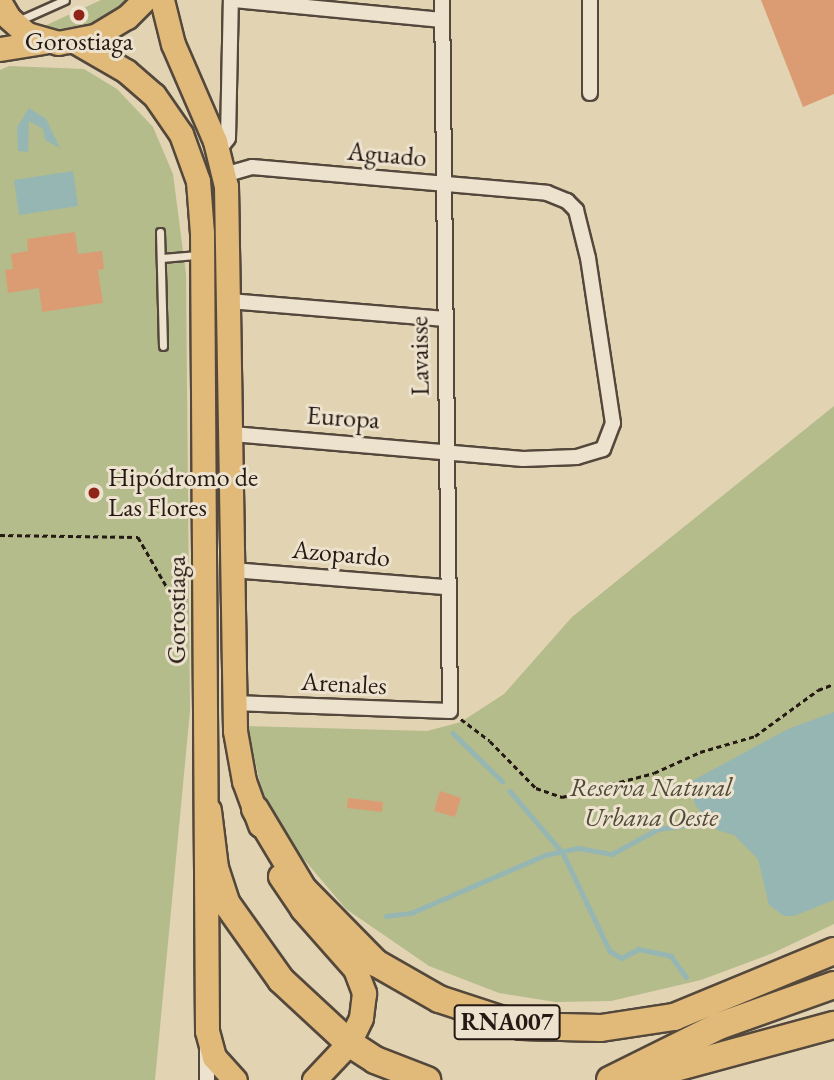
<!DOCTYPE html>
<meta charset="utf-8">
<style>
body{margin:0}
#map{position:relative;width:834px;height:1080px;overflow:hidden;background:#e2d3b2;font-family:"EB Garamond",serif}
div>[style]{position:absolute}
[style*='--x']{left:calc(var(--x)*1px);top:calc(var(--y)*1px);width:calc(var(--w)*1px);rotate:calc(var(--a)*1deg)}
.green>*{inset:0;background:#b4bc8c}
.water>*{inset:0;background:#96b6b3}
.stream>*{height:4.5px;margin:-2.25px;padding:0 2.25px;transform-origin:2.25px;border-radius:2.25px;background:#96b6b3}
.building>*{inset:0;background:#db9c73}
.path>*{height:2.5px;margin-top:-1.25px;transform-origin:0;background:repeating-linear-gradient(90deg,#251914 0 5px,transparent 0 8.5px)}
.roads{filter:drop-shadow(2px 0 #54483c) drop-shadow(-2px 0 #54483c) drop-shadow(0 2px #54483c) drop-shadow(0 -2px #54483c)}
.lane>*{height:7px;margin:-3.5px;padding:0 3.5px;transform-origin:3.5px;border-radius:3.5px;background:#ece2cd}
.street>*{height:14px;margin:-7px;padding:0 7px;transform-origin:7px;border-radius:7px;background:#ece2cd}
.primary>*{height:23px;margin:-11.5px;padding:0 11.5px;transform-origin:11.5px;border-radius:11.5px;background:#e1ba79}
.highway>*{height:26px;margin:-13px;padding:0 13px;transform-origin:13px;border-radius:13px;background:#e1ba79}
.dots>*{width:19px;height:19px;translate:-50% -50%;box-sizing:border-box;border:4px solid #ece2cd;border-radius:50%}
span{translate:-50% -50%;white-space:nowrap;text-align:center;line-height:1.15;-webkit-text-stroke:6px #ece2cd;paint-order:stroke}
.shield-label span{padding:2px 5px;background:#ece2cd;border:2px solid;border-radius:5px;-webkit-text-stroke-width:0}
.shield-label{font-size:24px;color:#251914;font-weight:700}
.poi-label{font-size:26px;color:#251914}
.left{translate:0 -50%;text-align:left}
.street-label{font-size:26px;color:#251914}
.park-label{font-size:26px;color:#504a38;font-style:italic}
</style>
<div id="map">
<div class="green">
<i style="clip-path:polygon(101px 0,128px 0,116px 12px,76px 30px,40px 28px)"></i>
<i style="clip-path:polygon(9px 66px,84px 69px,117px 89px,153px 127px,173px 174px,186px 274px,190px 711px,155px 1080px,0 1080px,0 70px)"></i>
<i style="clip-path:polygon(834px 406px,834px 924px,773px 953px,701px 980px,611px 1001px,556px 1002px,499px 993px,429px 966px,346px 909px,285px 837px,262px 791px,247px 726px,427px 731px,461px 722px,504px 694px,572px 617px)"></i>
</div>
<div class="water">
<i style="clip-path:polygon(29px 108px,46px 119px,60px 148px,45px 140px,43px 129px,29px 121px,28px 152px,18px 151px,17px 127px)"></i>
<i style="clip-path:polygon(73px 171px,78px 206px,19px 215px,14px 180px)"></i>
<i style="clip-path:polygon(834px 712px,834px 900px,794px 916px,784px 916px,769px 905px,758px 859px,734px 835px,717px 830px,695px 805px,690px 782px,788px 729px)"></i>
</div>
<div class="stream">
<i style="--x:453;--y:733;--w:69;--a:44.4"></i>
<i style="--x:510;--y:791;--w:82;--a:49.5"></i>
<i style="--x:563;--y:853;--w:109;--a:64.4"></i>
<i style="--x:610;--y:951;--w:13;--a:32"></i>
<i style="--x:621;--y:958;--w:20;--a:-27"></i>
<i style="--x:639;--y:949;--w:33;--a:12"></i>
<i style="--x:671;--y:956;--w:26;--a:54"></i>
<i style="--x:386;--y:916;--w:25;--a:-7"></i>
<i style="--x:411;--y:913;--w:146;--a:-23.4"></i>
<i style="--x:545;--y:855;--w:34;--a:-12"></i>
<i style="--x:578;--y:848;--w:35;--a:10"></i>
<i style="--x:612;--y:854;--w:52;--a:-28.5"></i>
<i style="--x:658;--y:829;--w:52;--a:-7.7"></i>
</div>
<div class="building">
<i style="clip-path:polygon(761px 0,834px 0,834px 94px,803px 107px)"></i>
<i style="clip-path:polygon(75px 232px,78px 254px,102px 251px,104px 269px,98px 270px,103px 303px,42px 312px,39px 288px,8px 293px,5px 270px,13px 269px,11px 254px,28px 251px,27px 239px)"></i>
<i style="clip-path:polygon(440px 791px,461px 798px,455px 817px,434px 811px)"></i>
<i style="clip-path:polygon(348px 798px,383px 802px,382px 812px,347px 808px)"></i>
</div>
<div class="path">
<i style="--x:0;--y:535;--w:138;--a:0.8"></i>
<i style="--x:138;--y:537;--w:72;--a:59.9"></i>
<i style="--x:174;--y:599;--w:14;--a:4"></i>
<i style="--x:461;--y:719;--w:36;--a:37"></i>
<i style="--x:490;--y:741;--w:66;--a:45.6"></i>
<i style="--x:536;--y:788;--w:28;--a:19"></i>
<i style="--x:562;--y:797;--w:95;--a:-14.6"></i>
<i style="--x:654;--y:773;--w:51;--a:-24.5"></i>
<i style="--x:700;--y:752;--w:57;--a:-16.2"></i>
<i style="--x:755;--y:736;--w:78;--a:-36.1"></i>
<i style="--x:818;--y:690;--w:17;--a:-21"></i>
</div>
<div class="roads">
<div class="lane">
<i style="--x:20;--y:20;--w:49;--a:-24"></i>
<i style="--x:160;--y:232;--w:114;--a:88.5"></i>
<i style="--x:162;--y:258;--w:36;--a:-5"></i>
</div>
<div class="street">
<i style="--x:234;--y:0;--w:209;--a:5.5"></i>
<i style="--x:590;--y:0;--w:93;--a:90"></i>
<i style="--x:218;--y:151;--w:16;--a:-52"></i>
<i style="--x:228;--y:138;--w:138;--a:-88.8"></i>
<i style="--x:224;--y:175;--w:29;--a:-16"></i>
<i style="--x:252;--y:167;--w:296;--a:5"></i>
<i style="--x:547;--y:193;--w:22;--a:22"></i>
<i style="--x:567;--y:201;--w:13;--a:45"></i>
<i style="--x:576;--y:210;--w:49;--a:76"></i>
<i style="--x:588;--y:258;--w:167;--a:81.4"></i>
<i style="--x:613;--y:423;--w:28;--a:111"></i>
<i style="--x:603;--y:449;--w:27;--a:163"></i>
<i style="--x:577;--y:457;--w:54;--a:177.9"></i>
<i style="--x:523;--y:459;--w:292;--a:-175.1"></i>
<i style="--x:230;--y:301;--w:215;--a:4.8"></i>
<i style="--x:233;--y:570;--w:214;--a:4.6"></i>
<i style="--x:234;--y:703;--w:216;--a:2.1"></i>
<i style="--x:450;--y:711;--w:711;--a:-90.64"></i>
<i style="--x:207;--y:1080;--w:33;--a:-90"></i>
</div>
<div class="primary">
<i style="--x:162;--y:0;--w:45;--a:76"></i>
<i style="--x:173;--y:44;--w:106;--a:66.6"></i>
<i style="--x:215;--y:141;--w:46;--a:76.3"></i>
<i style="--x:226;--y:186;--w:545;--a:89.05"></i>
<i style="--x:235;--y:731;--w:51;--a:79.8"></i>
<i style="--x:244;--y:781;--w:47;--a:70"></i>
<i style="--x:0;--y:3;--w:17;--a:59"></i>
<i style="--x:9;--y:18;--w:24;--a:42"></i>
<i style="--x:27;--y:34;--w:32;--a:16"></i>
<i style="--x:58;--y:43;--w:38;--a:-11"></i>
<i style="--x:95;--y:36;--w:37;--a:-31"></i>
<i style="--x:127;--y:17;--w:24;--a:-45"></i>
<i style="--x:76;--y:42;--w:58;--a:30.1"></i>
<i style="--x:126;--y:71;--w:37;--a:41"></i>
<i style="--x:154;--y:95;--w:47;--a:55.3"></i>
<i style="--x:181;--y:134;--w:50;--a:70.1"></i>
<i style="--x:198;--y:181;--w:52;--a:85.6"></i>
<i style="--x:202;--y:233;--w:798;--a:89.64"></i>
<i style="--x:207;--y:1031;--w:27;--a:75"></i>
<i style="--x:214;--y:1057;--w:31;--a:48"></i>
<i style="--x:0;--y:49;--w:44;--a:-9.2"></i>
<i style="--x:280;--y:876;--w:40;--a:56"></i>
<i style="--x:302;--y:909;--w:80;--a:48.5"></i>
<i style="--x:355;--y:969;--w:26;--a:69"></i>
<i style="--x:364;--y:993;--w:25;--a:97"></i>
<i style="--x:361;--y:1018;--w:28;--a:116"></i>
<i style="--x:349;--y:1043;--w:51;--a:133.4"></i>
</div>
<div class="highway">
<i style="--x:255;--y:809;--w:93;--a:59"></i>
<i style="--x:303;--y:889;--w:104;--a:45.4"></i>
<i style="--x:376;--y:963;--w:73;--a:29.7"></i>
<i style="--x:439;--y:999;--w:86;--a:18.2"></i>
<i style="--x:521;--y:1026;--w:80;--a:1.4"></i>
<i style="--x:601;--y:1028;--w:74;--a:-8.6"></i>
<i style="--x:674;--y:1017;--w:173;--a:-22.4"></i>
<i style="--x:208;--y:811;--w:57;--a:83"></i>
<i style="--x:215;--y:868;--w:38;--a:72"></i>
<i style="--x:227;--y:904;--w:93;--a:54.6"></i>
<i style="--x:281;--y:980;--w:93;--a:42.8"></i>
<i style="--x:349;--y:1043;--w:31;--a:33"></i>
<i style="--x:375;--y:1060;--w:56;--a:21"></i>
<i style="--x:646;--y:1076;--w:195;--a:-15.2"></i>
<i style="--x:610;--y:1080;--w:122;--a:-26.4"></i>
<i style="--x:719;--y:1026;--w:122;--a:-19.6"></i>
</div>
</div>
<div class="dots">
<i style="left:79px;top:15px;background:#8f2418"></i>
<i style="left:94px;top:493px;background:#8f2418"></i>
</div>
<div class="shield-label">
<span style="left:507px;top:1022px">RNA007</span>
</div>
<div class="poi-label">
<span style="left:79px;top:42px">Gorostiaga</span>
<span class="left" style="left:108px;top:493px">Hipódromo de<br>Las Flores</span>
</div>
<div class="street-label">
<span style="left:387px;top:155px;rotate:5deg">Aguado</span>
<span style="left:420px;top:356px;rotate:-91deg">Lavaisse</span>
<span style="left:343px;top:418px;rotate:4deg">Europa</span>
<span style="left:341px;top:554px;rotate:5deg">Azopardo</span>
<span style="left:177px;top:610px;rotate:-90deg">Gorostiaga</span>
<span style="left:344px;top:684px;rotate:3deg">Arenales</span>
</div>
<div class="park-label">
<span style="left:651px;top:803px">Reserva Natural<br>Urbana Oeste</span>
</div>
</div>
